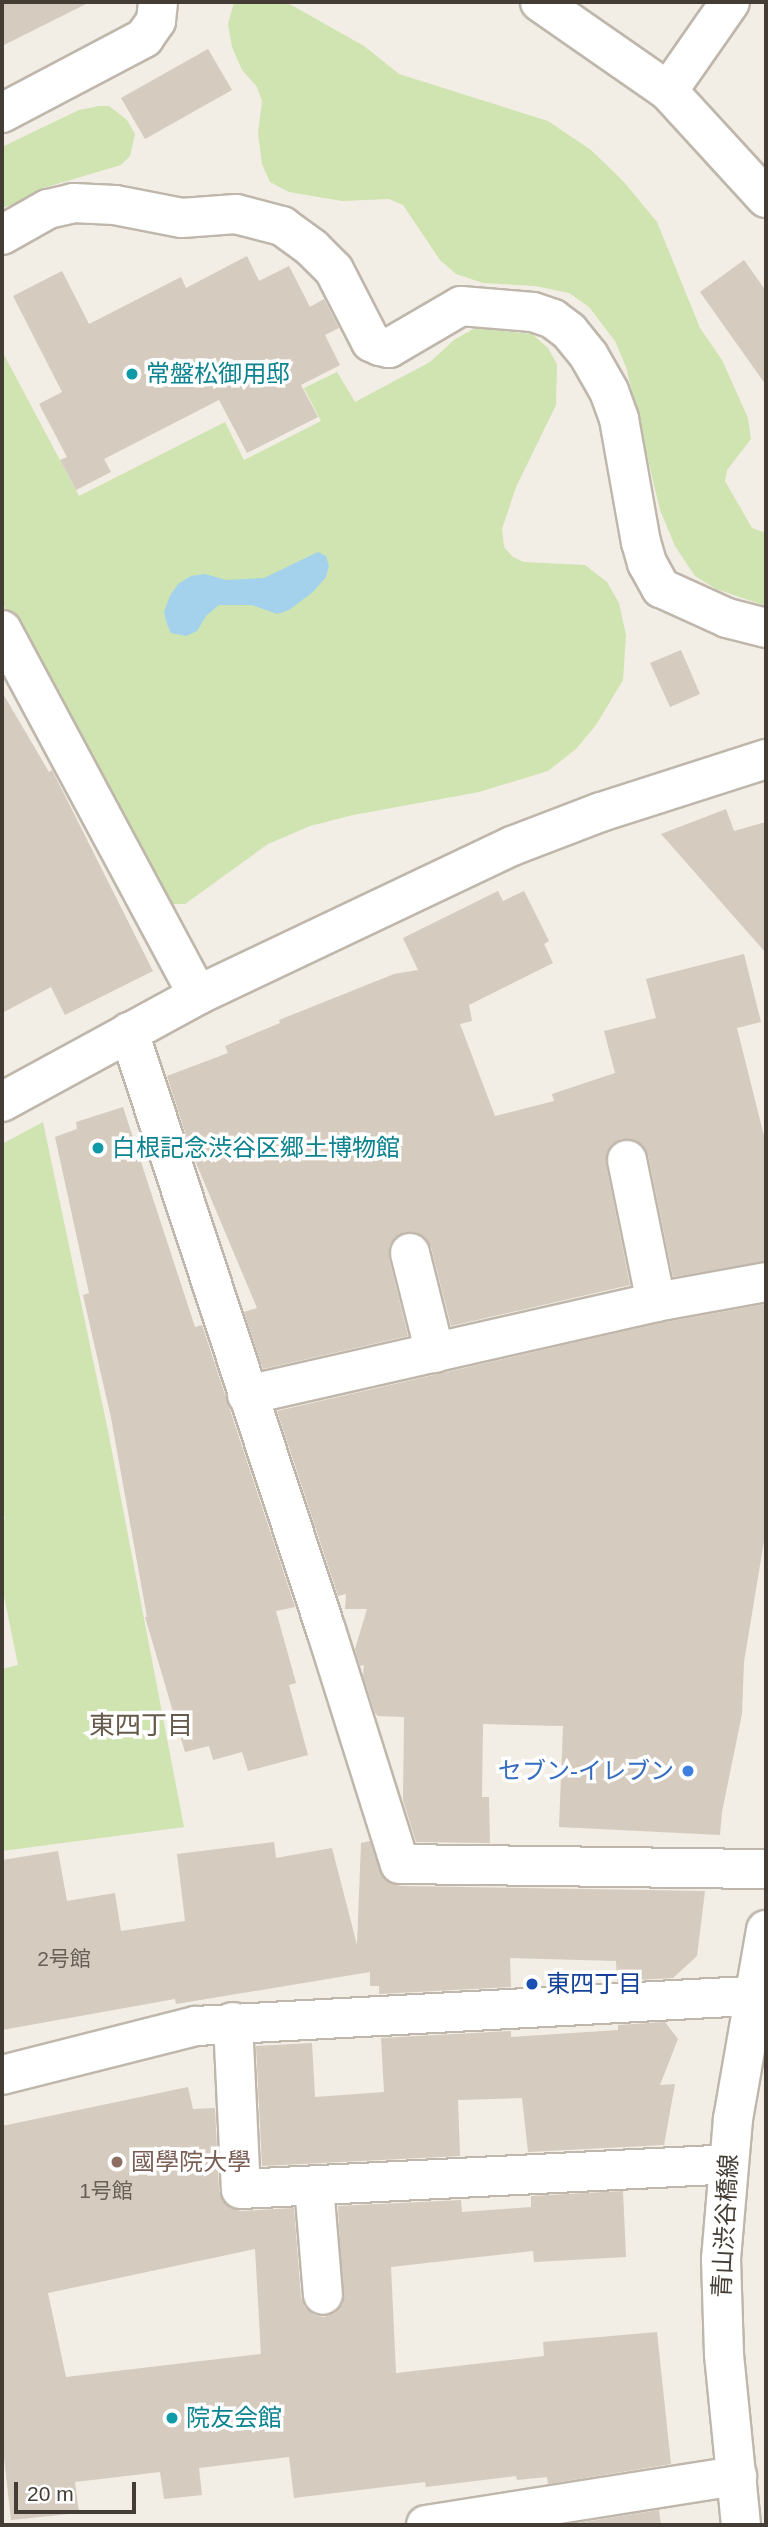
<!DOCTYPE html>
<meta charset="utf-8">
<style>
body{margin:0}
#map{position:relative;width:768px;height:2527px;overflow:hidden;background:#f2ede5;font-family:Helvetica,"Noto Sans JP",sans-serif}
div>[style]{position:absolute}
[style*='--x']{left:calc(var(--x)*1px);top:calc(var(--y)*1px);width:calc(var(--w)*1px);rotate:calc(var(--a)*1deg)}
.green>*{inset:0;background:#cfe4b0}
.water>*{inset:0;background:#a4d2ec}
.building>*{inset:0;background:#d5cbbe}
.roads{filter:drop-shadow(2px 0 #bfb7ab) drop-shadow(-2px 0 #bfb7ab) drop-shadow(0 2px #bfb7ab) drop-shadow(0 -2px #bfb7ab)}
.minor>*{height:38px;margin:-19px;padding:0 19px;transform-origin:19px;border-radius:19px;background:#fff}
.dots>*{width:19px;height:19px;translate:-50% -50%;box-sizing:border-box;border:4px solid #fff;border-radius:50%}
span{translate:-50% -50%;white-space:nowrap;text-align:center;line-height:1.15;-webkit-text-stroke:7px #fff;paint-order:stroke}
.number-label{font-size:21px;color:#686057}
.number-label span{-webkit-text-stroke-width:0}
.culture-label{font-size:24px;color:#0d838f}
.left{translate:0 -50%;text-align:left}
.shop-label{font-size:24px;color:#366cbe}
.right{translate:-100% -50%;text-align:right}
.transit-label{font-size:24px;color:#164399}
.education-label{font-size:24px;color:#785e54}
.street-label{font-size:24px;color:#443d35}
.neighbourhood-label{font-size:26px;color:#665a4d}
.frame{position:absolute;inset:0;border:4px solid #443d35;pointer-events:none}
.scale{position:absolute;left:14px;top:2482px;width:122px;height:32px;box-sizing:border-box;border:4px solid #443d35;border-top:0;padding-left:9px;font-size:21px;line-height:24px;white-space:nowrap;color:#443d35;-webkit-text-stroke:5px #fff;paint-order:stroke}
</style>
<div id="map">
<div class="green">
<i style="clip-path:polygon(234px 2px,286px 2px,364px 46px,399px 74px,548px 121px,591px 150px,624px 182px,657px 222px,700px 328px,722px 360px,748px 418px,751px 439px,727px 470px,725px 481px,752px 528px,766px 533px,766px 606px,716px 589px,695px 576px,675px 546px,660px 510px,626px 367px,615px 341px,589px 307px,569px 293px,535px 286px,483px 283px,456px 274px,440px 260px,403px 205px,389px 199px,342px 201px,289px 192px,270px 182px,262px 164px,258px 133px,262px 101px,257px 87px,242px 70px,232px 47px,228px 24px)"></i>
<i style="clip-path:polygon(99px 106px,109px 106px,127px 120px,135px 134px,130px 156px,121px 165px,43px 188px,17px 203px,2px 208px,2px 147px,79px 110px)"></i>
<i style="clip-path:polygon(475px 328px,532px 334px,548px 348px,557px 364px,556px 405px,516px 487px,502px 529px,504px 547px,513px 557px,524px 562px,585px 565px,607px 582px,619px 603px,626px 635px,623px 680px,596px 725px,576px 749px,548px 771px,479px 792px,353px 815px,310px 826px,268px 844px,185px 904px,171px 904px,2px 602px,2px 351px,79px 496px,225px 422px,244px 460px,321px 421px,304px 388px,337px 372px,355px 402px,430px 362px,454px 340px)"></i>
<i style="clip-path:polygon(43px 1122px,108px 1431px,184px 1827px,2px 1851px,2px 1669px,18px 1665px,2px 1586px,2px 1520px,5px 1519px,2px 1505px,2px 1144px)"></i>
</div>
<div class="water">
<i style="clip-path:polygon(318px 552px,326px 556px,329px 566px,326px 577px,313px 592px,289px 610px,277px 614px,252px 605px,219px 605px,206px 616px,197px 631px,186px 636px,171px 633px,167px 624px,164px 612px,170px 596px,178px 584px,191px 576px,205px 574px,226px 580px,264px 578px)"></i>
</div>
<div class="building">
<i style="clip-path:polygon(2px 2px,90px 2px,2px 46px)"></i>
<i style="clip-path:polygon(208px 49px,232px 90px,145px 139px,121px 98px)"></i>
<i style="clip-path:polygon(247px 256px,259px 281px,289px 266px,310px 307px,324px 299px,339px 328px,325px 335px,340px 365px,301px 385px,318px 417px,247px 453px,219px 400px,104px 459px,111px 472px,76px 490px,60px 460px,67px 457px,39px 404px,62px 392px,13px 296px,62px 271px,89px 324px,181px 277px,186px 288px)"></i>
<i style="clip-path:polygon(744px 260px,766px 291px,766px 385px,700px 292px)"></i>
<i style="clip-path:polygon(681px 650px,700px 694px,670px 707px,650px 663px)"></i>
<i style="clip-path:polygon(2px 692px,49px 772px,52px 770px,153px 971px,65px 1015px,51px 987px,2px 1013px)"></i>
<i style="clip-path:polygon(726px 809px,734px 831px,766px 822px,766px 953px,661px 834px)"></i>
<i style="clip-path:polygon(498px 891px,503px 901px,524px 891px,549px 941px,544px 944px,553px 963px,469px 1005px,472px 1021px,460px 1024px,495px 1116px,554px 1101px,552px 1094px,615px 1073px,604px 1031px,656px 1018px,646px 979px,744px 954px,761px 1022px,737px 1028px,766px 1144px,766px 1261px,673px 1277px,648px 1155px,643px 1145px,635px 1140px,622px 1139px,613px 1143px,607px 1152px,606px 1164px,630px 1285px,451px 1326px,431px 1247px,425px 1237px,415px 1232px,405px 1232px,394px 1238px,389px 1246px,389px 1258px,408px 1336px,263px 1369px,244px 1312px,257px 1308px,191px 1151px,167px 1076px,228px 1053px,225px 1046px,280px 1023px,279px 1020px,394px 974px,418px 970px,403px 938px)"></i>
<i style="clip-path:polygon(123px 1107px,195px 1327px,202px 1325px,295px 1607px,276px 1611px,296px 1683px,289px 1685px,308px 1755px,248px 1771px,242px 1752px,213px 1760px,209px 1746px,185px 1752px,145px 1617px,147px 1617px,111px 1418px,83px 1295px,89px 1293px,55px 1137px,77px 1129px,76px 1122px)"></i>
<i style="clip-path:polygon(766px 1304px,766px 1529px,744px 1662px,742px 1714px,722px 1812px,720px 1835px,559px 1827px,563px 1726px,483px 1724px,482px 1797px,489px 1797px,490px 1843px,416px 1842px,403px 1800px,404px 1717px,378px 1716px,375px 1713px,363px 1676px,364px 1665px,360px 1666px,355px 1649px,367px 1609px,345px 1609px,346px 1594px,338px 1596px,277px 1411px,660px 1323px)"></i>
<i style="clip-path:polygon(370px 1841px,380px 1871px,388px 1882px,400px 1886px,705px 1891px,697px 1956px,673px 1978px,617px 1981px,616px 1961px,510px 1958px,511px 1987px,379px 1994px,379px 1986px,370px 1986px,370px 1972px,176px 2004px,175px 1999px,2px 2030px,2px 1860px,58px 1851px,67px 1901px,115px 1893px,121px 1931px,185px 1921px,177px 1854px,274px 1842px,276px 1858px,332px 1848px,357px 1945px,361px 1843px)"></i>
<i style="clip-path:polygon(665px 2022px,678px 2039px,660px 2085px,675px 2084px,664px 2145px,528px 2152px,522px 2098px,458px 2100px,460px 2156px,262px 2166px,256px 2046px,312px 2043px,315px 2097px,384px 2092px,381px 2038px,511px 2031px,511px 2037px,618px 2030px,618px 2025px)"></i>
<i style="clip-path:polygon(evenodd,188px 2087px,193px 2109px,215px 2108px,219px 2190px,223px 2201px,230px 2208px,241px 2211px,294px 2208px,301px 2297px,305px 2308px,314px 2315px,324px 2317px,335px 2313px,343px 2304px,338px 2206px,461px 2200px,462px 2212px,531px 2207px,531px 2196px,623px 2191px,626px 2257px,534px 2262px,533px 2251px,391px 2267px,396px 2373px,544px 2356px,543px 2342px,657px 2332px,671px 2464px,548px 2484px,547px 2477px,517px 2480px,516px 2476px,426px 2487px,425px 2482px,294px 2498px,289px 2457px,199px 2468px,202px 2495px,164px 2499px,160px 2472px,75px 2482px,79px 2513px,11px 2520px,2px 2440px,2px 2126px,188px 2087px,255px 2249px,261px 2354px,66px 2377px,48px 2293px,255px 2249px)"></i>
<i style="clip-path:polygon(659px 2510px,661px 2525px,565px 2525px)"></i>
</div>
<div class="roads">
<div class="minor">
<i style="--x:540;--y:2;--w:156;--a:34.8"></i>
<i style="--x:668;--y:91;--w:145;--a:47.5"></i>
<i style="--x:668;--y:91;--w:108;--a:-55.1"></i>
<i style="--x:2;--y:113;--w:161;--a:-27.8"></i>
<i style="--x:144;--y:38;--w:21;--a:-55"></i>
<i style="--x:156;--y:21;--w:19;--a:-84"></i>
<i style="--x:2;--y:235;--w:53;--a:-29.5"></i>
<i style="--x:48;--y:209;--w:26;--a:-13"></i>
<i style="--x:73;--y:203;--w:42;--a:2.7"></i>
<i style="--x:115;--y:205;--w:68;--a:11"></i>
<i style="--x:182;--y:218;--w:54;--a:-4.2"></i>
<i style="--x:236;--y:214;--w:48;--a:14.6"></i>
<i style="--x:282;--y:226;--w:37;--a:36"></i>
<i style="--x:312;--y:248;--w:31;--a:45"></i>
<i style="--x:334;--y:270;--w:81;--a:62.8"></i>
<i style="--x:371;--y:342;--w:10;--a:24"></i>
<i style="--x:380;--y:346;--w:9;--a:13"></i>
<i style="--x:389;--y:348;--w:83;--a:-30.3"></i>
<i style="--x:461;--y:306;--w:72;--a:4.8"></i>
<i style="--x:533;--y:312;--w:21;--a:19"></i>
<i style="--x:553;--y:319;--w:20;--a:37"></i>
<i style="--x:569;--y:331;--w:32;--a:51"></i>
<i style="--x:589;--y:356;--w:40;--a:60.3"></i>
<i style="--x:609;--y:391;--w:30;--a:70"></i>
<i style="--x:619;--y:419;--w:125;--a:79.9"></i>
<i style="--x:641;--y:542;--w:22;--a:74"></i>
<i style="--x:647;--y:563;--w:29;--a:61"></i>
<i style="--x:661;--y:588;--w:72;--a:24.4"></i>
<i style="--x:727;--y:618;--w:40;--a:14.4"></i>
<i style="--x:2;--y:630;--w:414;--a:61.8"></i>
<i style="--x:129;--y:1032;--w:630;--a:71.77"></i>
<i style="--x:326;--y:1630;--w:245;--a:72.5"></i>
<i style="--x:400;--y:1864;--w:366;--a:0.8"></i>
<i style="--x:2;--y:1102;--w:223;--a:-28.6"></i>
<i style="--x:198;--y:995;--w:348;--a:-25.4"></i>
<i style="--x:512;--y:846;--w:95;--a:-20.9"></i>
<i style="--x:601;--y:812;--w:173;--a:-17.8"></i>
<i style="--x:627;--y:1160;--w:145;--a:78.5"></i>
<i style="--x:410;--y:1253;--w:103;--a:76"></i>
<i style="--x:247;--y:1395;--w:419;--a:-12.8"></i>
<i style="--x:656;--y:1302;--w:112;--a:-10.3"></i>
<i style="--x:233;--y:2022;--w:167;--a:87.3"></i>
<i style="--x:241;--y:2189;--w:487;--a:-2.9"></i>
<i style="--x:2;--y:2075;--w:200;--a:-14.2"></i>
<i style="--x:196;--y:2026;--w:571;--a:-3.11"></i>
<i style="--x:314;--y:2186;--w:109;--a:85.3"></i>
<i style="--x:426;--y:2525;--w:315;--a:-9"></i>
<i style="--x:741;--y:2525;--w:172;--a:-95.7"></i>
<i style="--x:724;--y:2354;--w:95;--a:-91.8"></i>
<i style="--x:721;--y:2259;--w:141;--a:-85.1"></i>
<i style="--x:733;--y:2119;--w:192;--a:-80.1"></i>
</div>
</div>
<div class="dots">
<i style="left:132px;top:374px;background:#0f9aa8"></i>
<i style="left:98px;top:1148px;background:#0f9aa8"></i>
<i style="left:688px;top:1771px;background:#3f7fe0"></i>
<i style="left:532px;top:1984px;background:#1a4fb4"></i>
<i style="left:117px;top:2162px;background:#8d6e63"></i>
<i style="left:172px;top:2418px;background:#0f9aa8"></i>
</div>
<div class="number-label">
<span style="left:64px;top:1959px">2号館</span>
<span style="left:106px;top:2191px">1号館</span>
</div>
<div class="culture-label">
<span class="left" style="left:146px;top:374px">常盤松御用邸</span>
<span class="left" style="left:112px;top:1148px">白根記念渋谷区郷土博物館</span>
<span class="left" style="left:186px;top:2418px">院友会館</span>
</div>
<div class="shop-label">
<span class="right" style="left:674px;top:1771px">セブン-イレブン</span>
</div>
<div class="transit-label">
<span class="left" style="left:546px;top:1984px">東四丁目</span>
</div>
<div class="education-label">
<span class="left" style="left:131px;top:2162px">國學院大學</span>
</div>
<div class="street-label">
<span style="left:725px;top:2226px;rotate:-87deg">青山渋谷橋線</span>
</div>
<div class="neighbourhood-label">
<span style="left:141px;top:1726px">東四丁目</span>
</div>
<div class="frame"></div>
<div class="scale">20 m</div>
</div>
